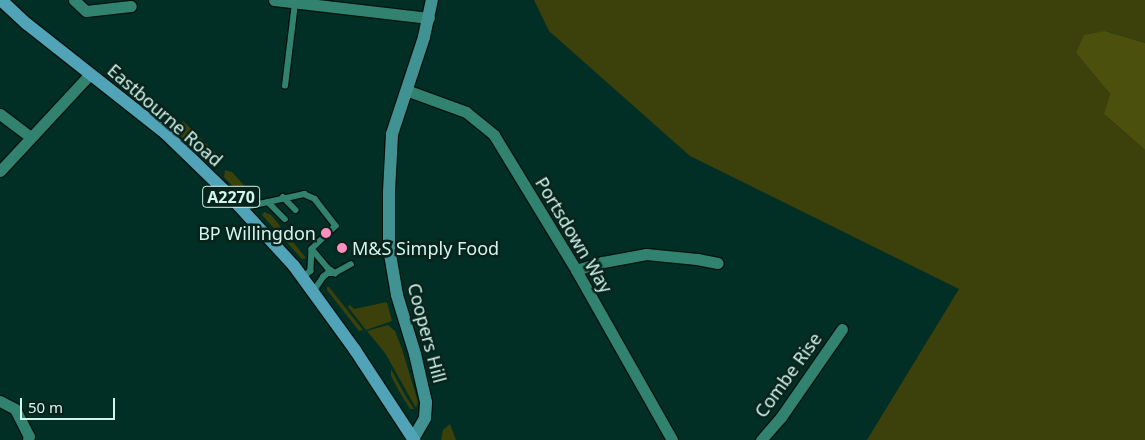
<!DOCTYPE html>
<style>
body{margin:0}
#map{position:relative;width:1145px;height:440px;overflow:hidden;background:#012f25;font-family:"Noto Sans",sans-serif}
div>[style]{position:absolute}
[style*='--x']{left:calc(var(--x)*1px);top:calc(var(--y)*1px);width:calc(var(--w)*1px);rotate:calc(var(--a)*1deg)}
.green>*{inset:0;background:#3c400b}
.forest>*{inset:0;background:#4b500c}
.roads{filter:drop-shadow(1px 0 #00140e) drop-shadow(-1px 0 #00140e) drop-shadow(0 1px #00140e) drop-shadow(0 -1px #00140e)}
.lane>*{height:5.5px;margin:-2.75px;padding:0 2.75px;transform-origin:2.75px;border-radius:2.75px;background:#31826e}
.street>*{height:11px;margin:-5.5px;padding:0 5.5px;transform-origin:5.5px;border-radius:5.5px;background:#31826e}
.secondary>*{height:12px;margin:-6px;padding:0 6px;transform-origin:6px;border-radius:6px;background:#419393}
.primary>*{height:12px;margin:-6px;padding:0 6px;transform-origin:6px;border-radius:6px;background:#51a4b8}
.dots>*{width:14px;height:14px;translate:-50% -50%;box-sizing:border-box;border:2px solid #09221c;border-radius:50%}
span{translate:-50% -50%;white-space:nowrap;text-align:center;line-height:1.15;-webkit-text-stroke:5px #09221c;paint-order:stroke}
.shield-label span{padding:1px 4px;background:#09221c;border:1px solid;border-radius:4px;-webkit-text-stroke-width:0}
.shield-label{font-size:16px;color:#d1f7eb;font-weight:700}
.street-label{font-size:18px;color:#d1f7eb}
.poi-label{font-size:18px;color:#d1f7eb}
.right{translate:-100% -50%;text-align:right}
.left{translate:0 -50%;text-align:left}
.scale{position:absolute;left:20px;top:398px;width:95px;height:22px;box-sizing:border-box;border:2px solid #d1f7eb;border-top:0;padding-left:6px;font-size:15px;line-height:18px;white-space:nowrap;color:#d1f7eb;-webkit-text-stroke:4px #09221c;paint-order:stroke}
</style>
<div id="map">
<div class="green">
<i style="clip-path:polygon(534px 0,1145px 0,1145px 43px,1105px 31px,1076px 53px,1110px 94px,1105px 115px,1145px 150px,1145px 440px,867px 440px,959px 289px,690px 156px,549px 31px)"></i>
<i style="clip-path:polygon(183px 121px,220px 157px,220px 163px,212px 164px,176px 132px)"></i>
<i style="clip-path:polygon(225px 170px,232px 172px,250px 192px,239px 193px,224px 177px)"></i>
<i style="clip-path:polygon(264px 212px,271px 215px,306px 258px,302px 259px,262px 215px)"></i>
<i style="clip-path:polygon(327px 287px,329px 287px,363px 330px,359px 331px,327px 290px)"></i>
<i style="clip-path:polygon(387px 302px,392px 321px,366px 330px,348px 307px,350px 305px,354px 309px)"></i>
<i style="clip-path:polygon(388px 325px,395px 331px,402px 349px,418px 402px,416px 408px,385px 353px,367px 331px)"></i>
<i style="clip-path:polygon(391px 369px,405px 395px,414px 409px,410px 409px,399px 391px,391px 376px)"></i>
<i style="clip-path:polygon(450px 424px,456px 440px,441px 440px,443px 430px)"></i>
</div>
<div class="forest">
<i style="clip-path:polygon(1105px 31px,1145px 43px,1145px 150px,1104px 114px,1110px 94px,1076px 53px,1084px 35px)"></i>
</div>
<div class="roads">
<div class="lane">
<i style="--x:285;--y:86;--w:84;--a:-83.1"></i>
<i style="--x:283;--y:197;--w:18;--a:45"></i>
<i style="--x:268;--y:202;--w:24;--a:45"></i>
<i style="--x:241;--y:208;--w:65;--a:-12.5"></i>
<i style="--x:304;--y:194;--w:12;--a:24"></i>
<i style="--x:315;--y:199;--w:34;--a:52"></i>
<i style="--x:336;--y:226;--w:33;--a:136"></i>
<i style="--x:312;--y:249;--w:22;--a:93"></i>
<i style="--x:311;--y:271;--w:11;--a:139"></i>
<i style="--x:312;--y:249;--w:25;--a:50"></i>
<i style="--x:328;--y:268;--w:9;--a:36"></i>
<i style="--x:335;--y:273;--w:18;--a:-29"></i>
<i style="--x:313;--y:292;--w:18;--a:-56"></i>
<i style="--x:323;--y:277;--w:6;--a:-39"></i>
<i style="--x:328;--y:273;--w:5;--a:0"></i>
</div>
<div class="street">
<i style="--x:74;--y:0;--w:16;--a:43"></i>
<i style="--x:86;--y:11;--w:45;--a:-6.3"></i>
<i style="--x:274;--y:0;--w:156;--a:6.6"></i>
<i style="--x:406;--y:90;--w:64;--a:20.1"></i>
<i style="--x:466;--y:112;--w:36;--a:39"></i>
<i style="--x:494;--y:135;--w:158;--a:58.7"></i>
<i style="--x:576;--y:270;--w:195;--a:60.5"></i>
<i style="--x:0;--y:114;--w:38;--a:37"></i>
<i style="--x:0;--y:171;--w:132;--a:-47.1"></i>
<i style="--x:576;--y:270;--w:28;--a:-17"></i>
<i style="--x:603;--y:262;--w:44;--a:-10.5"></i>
<i style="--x:646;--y:254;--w:51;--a:5.6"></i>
<i style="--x:697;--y:259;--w:21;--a:11"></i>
<i style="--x:0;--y:401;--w:17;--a:28"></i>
<i style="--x:15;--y:409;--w:30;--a:63"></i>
<i style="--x:29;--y:436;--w:4;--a:104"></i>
<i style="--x:761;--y:440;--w:30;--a:-49"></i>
<i style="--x:781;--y:417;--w:107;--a:-55.3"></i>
</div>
<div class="secondary">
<i style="--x:413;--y:439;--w:24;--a:-60"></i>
<i style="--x:425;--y:418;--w:16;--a:-86"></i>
<i style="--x:426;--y:402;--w:49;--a:-102.9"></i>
<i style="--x:415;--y:354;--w:62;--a:-107"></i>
<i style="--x:397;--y:295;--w:48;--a:-99.7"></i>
<i style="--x:389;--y:248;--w:56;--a:-90"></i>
<i style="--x:389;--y:192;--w:58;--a:-87"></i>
<i style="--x:392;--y:134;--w:102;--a:-71.7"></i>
<i style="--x:424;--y:37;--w:38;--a:-78"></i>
</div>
<div class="primary">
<i style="--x:1;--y:0;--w:35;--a:43"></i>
<i style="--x:27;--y:24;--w:176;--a:38.3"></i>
<i style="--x:165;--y:133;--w:88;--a:44.1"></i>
<i style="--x:228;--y:194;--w:98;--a:47.5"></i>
<i style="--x:294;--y:266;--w:104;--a:54"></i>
<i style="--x:355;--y:350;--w:108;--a:56.8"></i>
</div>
</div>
<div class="dots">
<i style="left:326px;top:233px;background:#fe8ebe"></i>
<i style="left:342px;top:248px;background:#fe8ebe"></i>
</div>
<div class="shield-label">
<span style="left:231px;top:197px">A2270</span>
</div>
<div class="street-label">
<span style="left:165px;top:115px;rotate:41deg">Eastbourne Road</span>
<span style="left:574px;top:235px;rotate:59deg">Portsdown Way</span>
<span style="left:427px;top:333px;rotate:75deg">Coopers Hill</span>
<span style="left:788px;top:375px;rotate:-54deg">Combe Rise</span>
</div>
<div class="poi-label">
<span class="right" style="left:316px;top:233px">BP Willingdon</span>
<span class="left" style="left:352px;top:248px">M&amp;S Simply Food</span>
</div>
<div class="scale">50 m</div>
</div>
